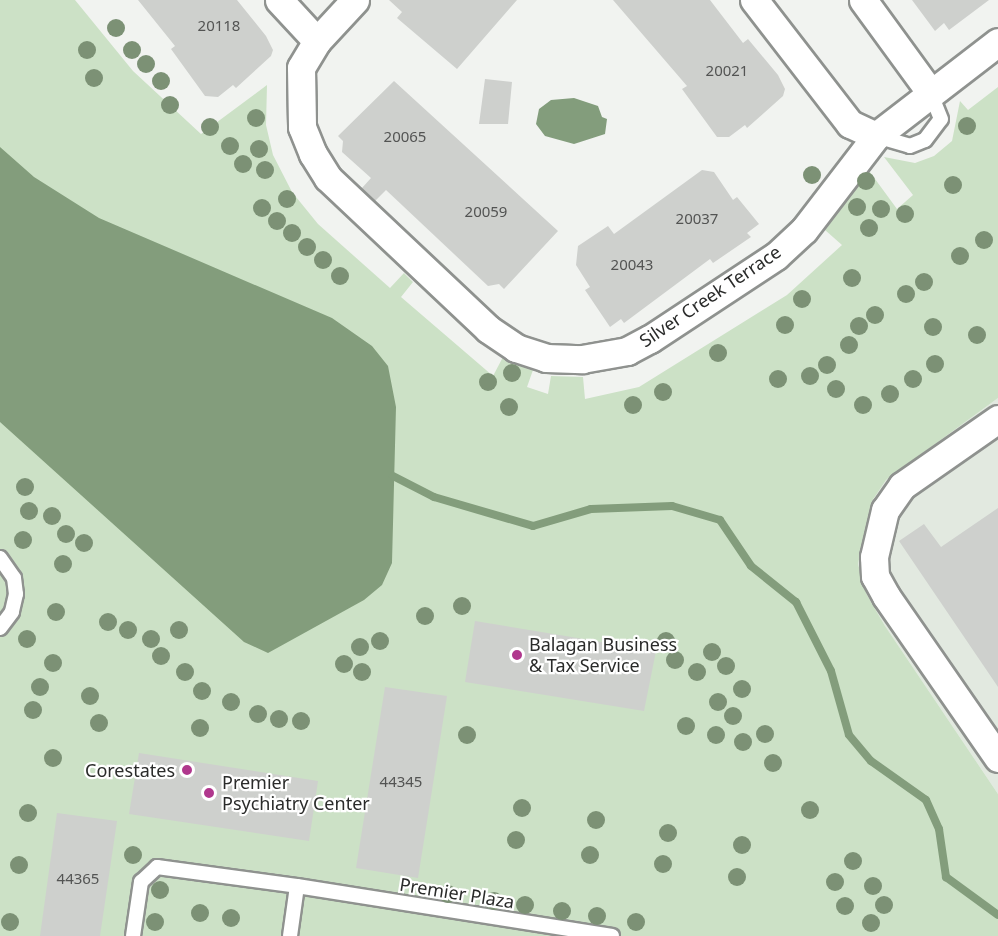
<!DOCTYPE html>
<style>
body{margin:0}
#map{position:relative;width:998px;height:936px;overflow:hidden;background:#f1f3f0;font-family:"Noto Sans",sans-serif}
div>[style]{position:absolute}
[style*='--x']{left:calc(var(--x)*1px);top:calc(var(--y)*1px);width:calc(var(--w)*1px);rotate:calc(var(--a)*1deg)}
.built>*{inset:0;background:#e2e9e0}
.green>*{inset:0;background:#cce1c6}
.water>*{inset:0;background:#839d7c}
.stream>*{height:8px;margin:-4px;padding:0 4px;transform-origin:4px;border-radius:4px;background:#839d7c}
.building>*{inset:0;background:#ced0cd}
.roads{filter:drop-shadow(2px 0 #8f928f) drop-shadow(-2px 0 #8f928f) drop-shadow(0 2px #8f928f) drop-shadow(0 -2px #8f928f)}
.lane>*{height:14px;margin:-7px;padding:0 7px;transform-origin:7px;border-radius:7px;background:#fff}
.street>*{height:27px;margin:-13.5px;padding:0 13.5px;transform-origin:13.5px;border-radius:13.5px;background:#fff}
.trees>*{width:18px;height:18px;margin:-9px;border-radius:50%;background:#7c9175}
.dots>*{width:16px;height:16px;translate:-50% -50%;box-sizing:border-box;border:3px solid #fff;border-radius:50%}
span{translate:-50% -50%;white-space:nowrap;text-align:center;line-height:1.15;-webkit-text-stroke:4.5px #fff;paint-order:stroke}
.number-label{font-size:15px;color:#535453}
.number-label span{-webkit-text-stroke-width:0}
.street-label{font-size:18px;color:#2a2b2a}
.poi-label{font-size:18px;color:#2a2b2a}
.left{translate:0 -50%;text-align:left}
.right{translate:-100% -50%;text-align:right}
</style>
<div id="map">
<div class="built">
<i style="clip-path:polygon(998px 398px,998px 794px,885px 626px,867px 595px,858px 564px,872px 501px,886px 480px)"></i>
</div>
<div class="green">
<i style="clip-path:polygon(0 0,75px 0,133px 71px,201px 134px,267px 85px,266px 125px,273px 155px,292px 192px,318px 224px,390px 288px,404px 273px,413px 282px,401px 297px,493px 376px,503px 357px,533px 370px,527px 387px,548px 394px,551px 376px,583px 377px,585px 399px,639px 387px,787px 295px,842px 245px,825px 230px,867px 168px,897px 209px,913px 195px,884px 157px,915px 163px,934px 156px,952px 141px,960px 101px,968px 110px,998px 87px,998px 398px,886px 480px,872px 501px,858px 564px,867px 595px,885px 626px,998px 794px,998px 936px,0 936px)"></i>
</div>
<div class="water">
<i style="clip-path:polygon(574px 98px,598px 106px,602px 117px,607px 119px,605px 134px,574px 144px,545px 136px,536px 124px,539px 109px,551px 100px)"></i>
<i style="clip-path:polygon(0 147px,34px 177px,99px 218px,332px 318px,372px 346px,388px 366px,396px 407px,392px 563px,382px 585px,364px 600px,268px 653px,244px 642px,0 422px)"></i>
</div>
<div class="stream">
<i style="--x:393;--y:476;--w:46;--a:27.1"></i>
<i style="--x:434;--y:497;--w:103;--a:16.3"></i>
<i style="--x:533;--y:526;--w:60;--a:-16.3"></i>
<i style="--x:591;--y:509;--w:81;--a:-2.1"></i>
<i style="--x:672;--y:506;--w:50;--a:16.3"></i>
<i style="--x:720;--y:520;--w:55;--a:56"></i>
<i style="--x:751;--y:566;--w:58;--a:38.7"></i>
<i style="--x:796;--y:602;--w:77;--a:63.1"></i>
<i style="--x:831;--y:671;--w:66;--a:74.3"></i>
<i style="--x:849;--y:735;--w:34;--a:50"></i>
<i style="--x:871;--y:761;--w:67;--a:35.3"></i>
<i style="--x:926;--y:800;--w:32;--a:66"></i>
<i style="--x:939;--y:829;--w:49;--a:81.7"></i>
<i style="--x:946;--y:877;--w:64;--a:36.2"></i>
</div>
<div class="building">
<i style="clip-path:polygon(138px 0,237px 0,266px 36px,273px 50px,271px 56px,236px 88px,233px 85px,218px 97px,205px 96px,171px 49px,175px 46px)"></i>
<i style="clip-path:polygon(389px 0,517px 0,457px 69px,397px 18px,402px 12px)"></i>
<i style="clip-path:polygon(613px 0,710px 0,743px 43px,748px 39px,778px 75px,785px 89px,783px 96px,747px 128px,745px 125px,729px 137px,717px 137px,682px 89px,687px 86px)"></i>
<i style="clip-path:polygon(912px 0,989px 0,949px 30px,944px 23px,935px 31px)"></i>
<i style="clip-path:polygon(485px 79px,512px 82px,508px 124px,479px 124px)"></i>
<i style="clip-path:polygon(394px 81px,558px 231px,504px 289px,499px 284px,488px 286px,386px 190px,375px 201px,362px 188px,371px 178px,342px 152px,343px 141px,338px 136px)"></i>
<i style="clip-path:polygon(702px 170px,714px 172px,733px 200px,737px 197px,759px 224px,747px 233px,751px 237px,713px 263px,710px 259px,624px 323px,621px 319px,610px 327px,585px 290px,590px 287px,576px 265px,578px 246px,608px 226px,614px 234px)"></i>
<i style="clip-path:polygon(998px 508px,998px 687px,899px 541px,924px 524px,941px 547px)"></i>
<i style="clip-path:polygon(475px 621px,656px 651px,644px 711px,465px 682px)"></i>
<i style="clip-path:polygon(385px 687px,447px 696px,418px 878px,356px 868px)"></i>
<i style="clip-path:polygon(139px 753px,318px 781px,309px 841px,129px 814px)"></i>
<i style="clip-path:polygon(57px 813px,117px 821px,100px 936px,40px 936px)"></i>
</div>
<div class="roads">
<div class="lane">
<i style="--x:876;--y:136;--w:35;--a:16"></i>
<i style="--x:910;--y:146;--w:16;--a:-22"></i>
<i style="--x:925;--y:140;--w:26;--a:-53"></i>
<i style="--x:941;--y:119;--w:29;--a:-112"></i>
<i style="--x:0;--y:558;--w:24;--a:55"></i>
<i style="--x:14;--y:578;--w:16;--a:83"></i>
<i style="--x:16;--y:594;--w:18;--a:103"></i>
<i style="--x:12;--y:612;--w:20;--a:127"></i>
<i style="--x:133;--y:936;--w:55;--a:-81.6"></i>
<i style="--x:141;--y:882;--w:22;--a:-43"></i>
<i style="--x:157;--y:867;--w:141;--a:7.7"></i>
<i style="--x:290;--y:936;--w:50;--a:-82"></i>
<i style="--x:297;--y:886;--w:319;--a:9"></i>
</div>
<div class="street">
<i style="--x:279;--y:0;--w:56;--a:47.2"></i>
<i style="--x:355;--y:0;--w:56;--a:132.8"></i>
<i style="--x:317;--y:41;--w:31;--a:121"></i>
<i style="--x:301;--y:68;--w:59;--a:89"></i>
<i style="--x:302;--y:127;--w:29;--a:68"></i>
<i style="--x:313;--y:154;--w:28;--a:58"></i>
<i style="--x:328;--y:178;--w:220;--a:43.3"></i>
<i style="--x:488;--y:329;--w:34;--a:34"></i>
<i style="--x:516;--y:348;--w:32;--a:18"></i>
<i style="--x:546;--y:358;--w:36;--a:2"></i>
<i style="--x:582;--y:359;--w:46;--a:-10.1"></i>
<i style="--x:627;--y:351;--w:26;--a:-28"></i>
<i style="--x:650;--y:339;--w:151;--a:-33.4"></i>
<i style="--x:776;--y:256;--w:38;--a:-43"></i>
<i style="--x:804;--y:230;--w:118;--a:-52.5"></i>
<i style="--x:876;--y:136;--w:29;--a:-155"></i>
<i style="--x:850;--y:124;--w:157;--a:-127.7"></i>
<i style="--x:863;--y:0;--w:114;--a:53.9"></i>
<i style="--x:876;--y:136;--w:154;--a:-37.6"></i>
<i style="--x:998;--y:419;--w:117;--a:145.1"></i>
<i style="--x:902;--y:486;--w:29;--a:125"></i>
<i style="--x:885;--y:510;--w:48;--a:103.2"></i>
<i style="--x:874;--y:557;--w:19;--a:87"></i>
<i style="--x:875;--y:576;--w:23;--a:61"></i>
<i style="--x:886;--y:596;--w:197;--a:55.3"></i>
</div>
</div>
<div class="trees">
<i style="left:116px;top:28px"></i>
<i style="left:87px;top:50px"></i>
<i style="left:132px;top:50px"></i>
<i style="left:146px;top:64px"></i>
<i style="left:94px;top:78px"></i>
<i style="left:161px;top:81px"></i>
<i style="left:170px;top:105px"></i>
<i style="left:256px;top:118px"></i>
<i style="left:967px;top:126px"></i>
<i style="left:210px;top:127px"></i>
<i style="left:230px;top:146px"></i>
<i style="left:259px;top:149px"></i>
<i style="left:243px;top:164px"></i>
<i style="left:265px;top:170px"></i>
<i style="left:812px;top:175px"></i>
<i style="left:866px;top:181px"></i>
<i style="left:953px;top:185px"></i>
<i style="left:287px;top:199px"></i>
<i style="left:857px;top:207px"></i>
<i style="left:262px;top:208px"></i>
<i style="left:881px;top:209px"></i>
<i style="left:905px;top:214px"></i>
<i style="left:277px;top:221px"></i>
<i style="left:869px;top:228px"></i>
<i style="left:292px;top:233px"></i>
<i style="left:984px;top:240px"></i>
<i style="left:307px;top:247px"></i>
<i style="left:960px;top:256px"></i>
<i style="left:323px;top:260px"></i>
<i style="left:340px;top:276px"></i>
<i style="left:852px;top:278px"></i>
<i style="left:924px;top:282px"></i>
<i style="left:906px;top:294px"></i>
<i style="left:802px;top:299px"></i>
<i style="left:875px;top:315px"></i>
<i style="left:785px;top:325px"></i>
<i style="left:859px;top:326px"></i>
<i style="left:933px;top:327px"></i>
<i style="left:977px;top:335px"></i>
<i style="left:849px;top:345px"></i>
<i style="left:718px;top:353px"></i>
<i style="left:935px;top:364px"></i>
<i style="left:827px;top:365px"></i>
<i style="left:512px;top:373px"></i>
<i style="left:810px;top:376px"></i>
<i style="left:778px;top:379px"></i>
<i style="left:913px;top:379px"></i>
<i style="left:488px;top:382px"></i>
<i style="left:836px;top:389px"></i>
<i style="left:663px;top:392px"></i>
<i style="left:890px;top:394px"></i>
<i style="left:633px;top:405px"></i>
<i style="left:863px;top:405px"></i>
<i style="left:509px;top:407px"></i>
<i style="left:25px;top:487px"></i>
<i style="left:29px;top:511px"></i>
<i style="left:52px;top:516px"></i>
<i style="left:66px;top:534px"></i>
<i style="left:23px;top:540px"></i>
<i style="left:84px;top:543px"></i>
<i style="left:63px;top:564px"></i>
<i style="left:462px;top:606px"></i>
<i style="left:56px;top:612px"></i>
<i style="left:425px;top:616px"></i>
<i style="left:108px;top:622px"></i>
<i style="left:128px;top:630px"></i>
<i style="left:179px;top:630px"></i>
<i style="left:27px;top:639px"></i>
<i style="left:151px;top:639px"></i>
<i style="left:380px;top:641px"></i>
<i style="left:666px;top:641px"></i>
<i style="left:360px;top:647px"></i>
<i style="left:712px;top:652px"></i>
<i style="left:161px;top:656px"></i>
<i style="left:675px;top:660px"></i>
<i style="left:53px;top:663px"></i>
<i style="left:344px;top:664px"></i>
<i style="left:726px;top:666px"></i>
<i style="left:185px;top:672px"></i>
<i style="left:362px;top:672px"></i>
<i style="left:697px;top:672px"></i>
<i style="left:40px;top:687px"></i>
<i style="left:742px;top:689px"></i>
<i style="left:202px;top:691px"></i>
<i style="left:90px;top:696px"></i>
<i style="left:231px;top:702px"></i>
<i style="left:718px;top:702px"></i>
<i style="left:33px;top:710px"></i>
<i style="left:258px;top:714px"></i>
<i style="left:733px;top:716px"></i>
<i style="left:279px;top:719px"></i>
<i style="left:301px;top:721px"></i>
<i style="left:99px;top:723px"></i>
<i style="left:686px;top:726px"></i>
<i style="left:200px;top:728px"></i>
<i style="left:765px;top:734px"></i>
<i style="left:467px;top:735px"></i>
<i style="left:716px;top:735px"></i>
<i style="left:743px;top:742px"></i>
<i style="left:53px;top:758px"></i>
<i style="left:773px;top:763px"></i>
<i style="left:522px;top:808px"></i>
<i style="left:810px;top:810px"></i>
<i style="left:28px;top:813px"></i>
<i style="left:596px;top:820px"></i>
<i style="left:668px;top:833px"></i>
<i style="left:516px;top:840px"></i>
<i style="left:742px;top:845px"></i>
<i style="left:133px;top:855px"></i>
<i style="left:590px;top:855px"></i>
<i style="left:853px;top:861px"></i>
<i style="left:663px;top:864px"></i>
<i style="left:19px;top:865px"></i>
<i style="left:737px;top:877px"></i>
<i style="left:835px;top:882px"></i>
<i style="left:873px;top:886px"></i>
<i style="left:160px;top:890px"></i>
<i style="left:448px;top:894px"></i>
<i style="left:494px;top:901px"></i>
<i style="left:525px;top:905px"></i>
<i style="left:884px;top:905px"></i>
<i style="left:845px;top:906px"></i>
<i style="left:562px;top:911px"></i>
<i style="left:200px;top:913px"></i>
<i style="left:597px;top:916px"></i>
<i style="left:231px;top:918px"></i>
<i style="left:10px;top:922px"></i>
<i style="left:155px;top:922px"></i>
<i style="left:636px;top:922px"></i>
<i style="left:871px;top:923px"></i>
</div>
<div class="dots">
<i style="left:517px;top:655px;background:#b0378d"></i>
<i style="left:187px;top:770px;background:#b0378d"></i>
<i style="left:209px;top:793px;background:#b0378d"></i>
</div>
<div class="number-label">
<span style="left:219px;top:26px">20118</span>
<span style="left:727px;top:71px">20021</span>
<span style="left:405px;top:137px">20065</span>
<span style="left:486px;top:212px">20059</span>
<span style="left:697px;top:219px">20037</span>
<span style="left:632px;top:265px">20043</span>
<span style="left:401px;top:782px">44345</span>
<span style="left:78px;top:879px">44365</span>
</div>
<div class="street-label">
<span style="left:710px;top:296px;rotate:-34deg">Silver Creek Terrace</span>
<span style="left:457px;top:893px;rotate:9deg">Premier Plaza</span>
</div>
<div class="poi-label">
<span class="left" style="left:529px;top:655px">Balagan Business<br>&amp; Tax Service</span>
<span class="right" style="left:175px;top:770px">Corestates</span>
<span class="left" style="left:222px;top:793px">Premier<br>Psychiatry Center</span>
</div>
</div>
